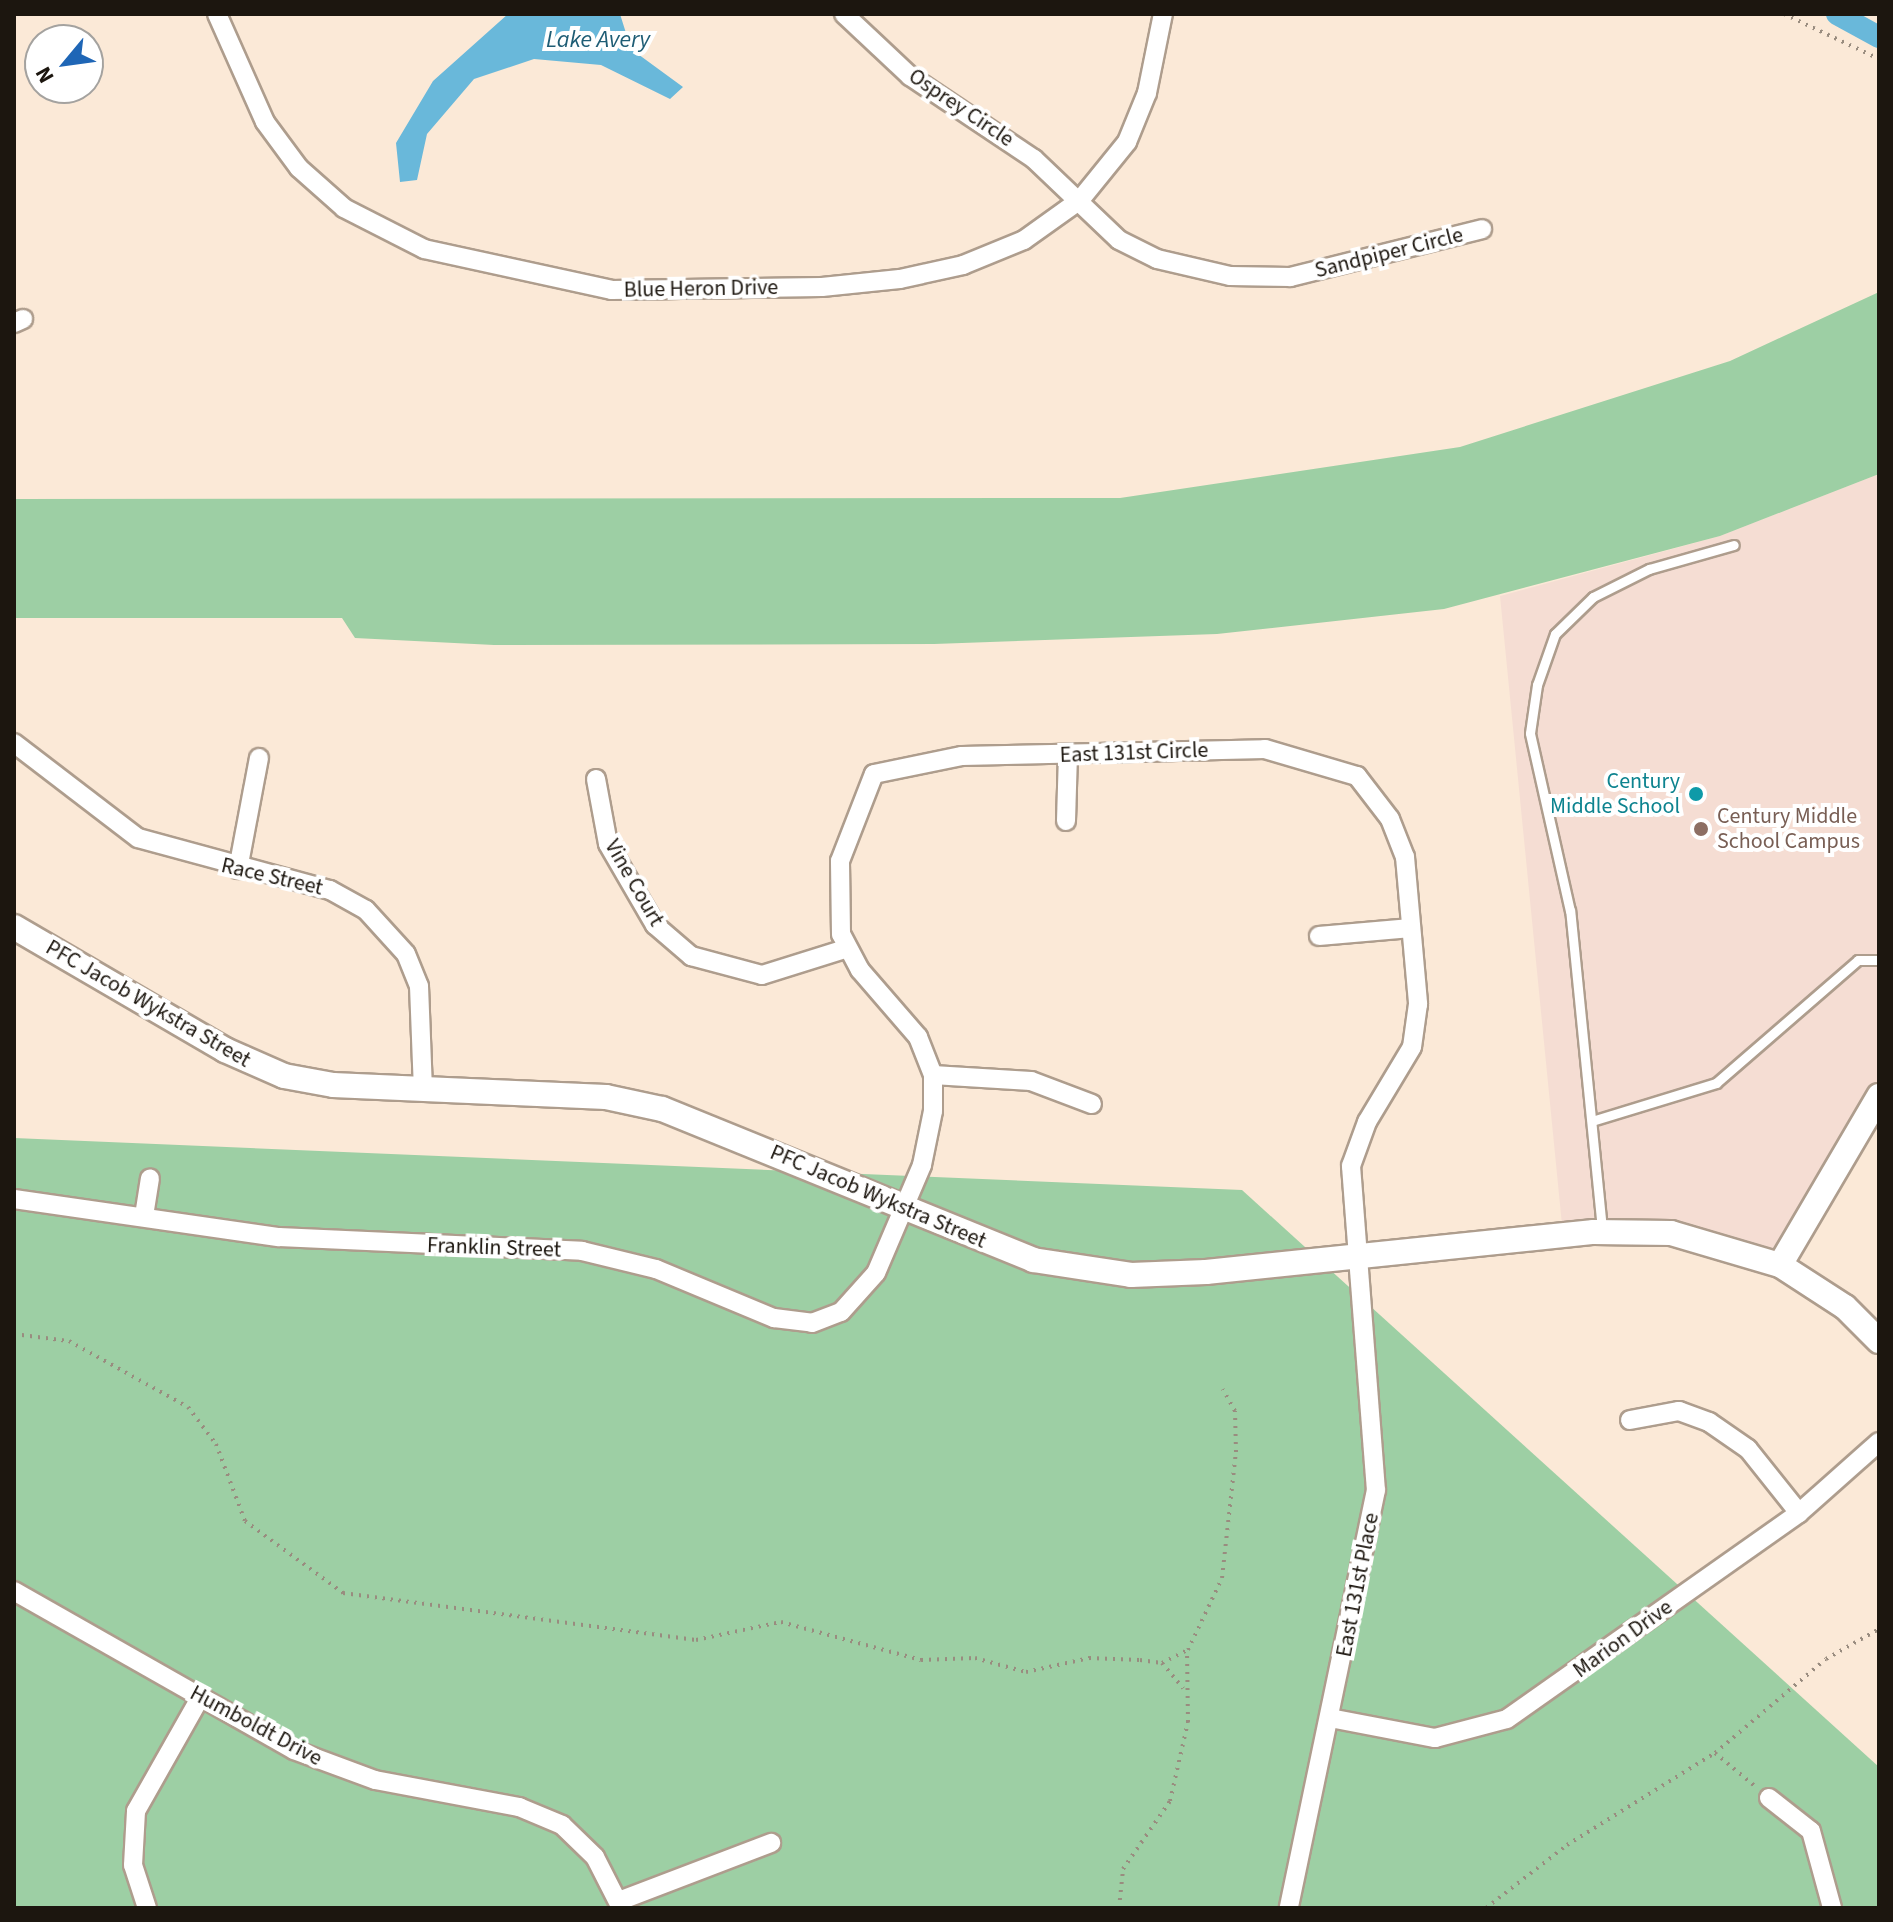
<!DOCTYPE html>
<style>
body{margin:0}
#map{position:relative;width:1893px;height:1922px;overflow:hidden;background:#fbe9d7;font-family:"Source Sans 3",sans-serif}
div>[style]{position:absolute}
[style*='--x']{left:calc(var(--x)*1px);top:calc(var(--y)*1px);width:calc(var(--w)*1px);rotate:calc(var(--a)*1deg)}
.education>*{inset:0;background:#f5ddd3}
.green>*{inset:0;background:#9dcfa4}
.water>*{inset:0;background:#69b8da}
.canal>*{height:22px;margin:-11px;padding:0 11px;transform-origin:11px;border-radius:11px;background:#69b8da}
.path>*{height:4px;margin-top:-2px;transform-origin:0;background:repeating-linear-gradient(90deg,#998c7f 0 2px,transparent 0 8px)}
.roads{filter:drop-shadow(2px 0 #ae9d8d) drop-shadow(-2px 0 #ae9d8d) drop-shadow(0 2px #ae9d8d) drop-shadow(0 -2px #ae9d8d)}
.lane>*{height:9px;margin:-4.5px;padding:0 4.5px;transform-origin:4.5px;border-radius:4.5px;background:#fff}
.street>*{height:18px;margin:-9px;padding:0 9px;transform-origin:9px;border-radius:9px;background:#fff}
.secondary>*{height:24px;margin:-12px;padding:0 12px;transform-origin:12px;border-radius:12px;background:#fff}
.dots>*{width:22px;height:22px;translate:-50% -50%;box-sizing:border-box;border:4px solid #fff;border-radius:50%}
span{translate:-50% -50%;white-space:nowrap;text-align:center;line-height:1.15;-webkit-text-stroke:8px #fff;paint-order:stroke}
.street-label{font-size:22px;color:#1c160f}
.culture-label{font-size:22px;color:#0d838f}
.right{translate:-100% -50%;text-align:right}
.education-label{font-size:22px;color:#785e54}
.left{translate:0 -50%;text-align:left}
.water-label{font-size:24px;color:#1f5d75;font-style:italic}
.frame{position:absolute;inset:0;border:16px solid #1c160f;pointer-events:none}
.north{position:absolute;left:24px;top:24px;width:80px;height:80px;box-sizing:border-box;background:#fff;border:2px solid #a4a29f;border-radius:50%;rotate:241deg;font-size:22px;font-weight:700;line-height:32px;text-align:center;color:#1c160f}
.north::after{content:'';display:block;margin:auto;width:28px;height:36px;background:#1f66b6;clip-path:polygon(50% 0,100% 100%,50% 72%,0 100%)}
</style>
<div id="map">
<div class="education">
<i style="clip-path:polygon(1879px 474px,1879px 1096px,1780px 1265px,1737px 1249px,1563px 1235px,1500px 596px,1720px 536px)"></i>
</div>
<div class="green">
<i style="clip-path:polygon(1879px 292px,1879px 474px,1720px 536px,1444px 609px,1217px 634px,934px 644px,494px 645px,355px 638px,342px 618px,14px 618px,14px 499px,1120px 498px,1460px 447px,1730px 361px)"></i>
<i style="clip-path:polygon(14px 1138px,1242px 1190px,1879px 1767px,1879px 1908px,14px 1908px)"></i>
</div>
<div class="water">
<i style="clip-path:polygon(508px 14px,620px 14px,631px 49px,683px 87px,670px 99px,601px 65px,534px 59px,474px 79px,427px 134px,417px 180px,400px 182px,396px 143px,433px 81px)"></i>
</div>
<div class="canal">
<i style="--x:1837;--y:14;--w:48;--a:28.7"></i>
</div>
<div class="path">
<i style="--x:1784;--y:14;--w:105;--a:25.3"></i>
<i style="--x:14;--y:1334;--w:55;--a:7.3"></i>
<i style="--x:69;--y:1341;--w:136;--a:29"></i>
<i style="--x:188;--y:1407;--w:46;--a:52.9"></i>
<i style="--x:216;--y:1444;--w:82;--a:69.4"></i>
<i style="--x:245;--y:1521;--w:122;--a:36.3"></i>
<i style="--x:343;--y:1593;--w:356;--a:7.6"></i>
<i style="--x:696;--y:1640;--w:87;--a:-12"></i>
<i style="--x:781;--y:1622;--w:145;--a:15.2"></i>
<i style="--x:921;--y:1660;--w:54;--a:-2.1"></i>
<i style="--x:975;--y:1658;--w:53;--a:15.4"></i>
<i style="--x:1026;--y:1672;--w:65;--a:-12.5"></i>
<i style="--x:1089;--y:1658;--w:51;--a:2.2"></i>
<i style="--x:1140;--y:1660;--w:22;--a:8"></i>
<i style="--x:1162;--y:1663;--w:33;--a:50"></i>
<i style="--x:1162;--y:1663;--w:29;--a:-27"></i>
<i style="--x:1188;--y:1650;--w:80;--a:-64.7"></i>
<i style="--x:1222;--y:1578;--w:127;--a:-83.7"></i>
<i style="--x:1236;--y:1452;--w:41;--a:-91.4"></i>
<i style="--x:1235;--y:1411;--w:25;--a:-119"></i>
<i style="--x:1715;--y:1753;--w:53;--a:39.7"></i>
<i style="--x:1119;--y:1908;--w:39;--a:-84"></i>
<i style="--x:1123;--y:1869;--w:83;--a:-55.3"></i>
<i style="--x:1170;--y:1801;--w:81;--a:-77.2"></i>
<i style="--x:1188;--y:1722;--w:70;--a:-90.8"></i>
<i style="--x:1486;--y:1908;--w:103;--a:-37.9"></i>
<i style="--x:1567;--y:1845;--w:174;--a:-31.9"></i>
<i style="--x:1715;--y:1753;--w:145;--a:-40.3"></i>
<i style="--x:1826;--y:1659;--w:61;--a:-29.5"></i>
</div>
<div class="roads">
<div class="lane">
<i style="--x:1592;--y:1121;--w:130;--a:-17"></i>
<i style="--x:1716;--y:1083;--w:188;--a:-40.9"></i>
<i style="--x:1858;--y:960;--w:21;--a:0"></i>
<i style="--x:1602;--y:1229;--w:320;--a:-95.7"></i>
<i style="--x:1570;--y:911;--w:182;--a:-102.7"></i>
<i style="--x:1530;--y:733;--w:49;--a:-81.7"></i>
<i style="--x:1537;--y:685;--w:54;--a:-70.6"></i>
<i style="--x:1555;--y:634;--w:53;--a:-44.2"></i>
<i style="--x:1593;--y:597;--w:63;--a:-26.6"></i>
<i style="--x:1649;--y:569;--w:88;--a:-15.8"></i>
</div>
<div class="street">
<i style="--x:217;--y:14;--w:118;--a:66"></i>
<i style="--x:265;--y:122;--w:57;--a:53.5"></i>
<i style="--x:299;--y:168;--w:60;--a:41.6"></i>
<i style="--x:344;--y:208;--w:90;--a:27.1"></i>
<i style="--x:424;--y:249;--w:192;--a:12.3"></i>
<i style="--x:612;--y:290;--w:210;--a:-0.8"></i>
<i style="--x:822;--y:287;--w:78;--a:-5.9"></i>
<i style="--x:900;--y:279;--w:65;--a:-12.5"></i>
<i style="--x:963;--y:265;--w:66;--a:-22.3"></i>
<i style="--x:1024;--y:240;--w:69;--a:-35.5"></i>
<i style="--x:1080;--y:200;--w:75;--a:-51"></i>
<i style="--x:1127;--y:142;--w:53;--a:-67.8"></i>
<i style="--x:1147;--y:93;--w:81;--a:-78.6"></i>
<i style="--x:844;--y:14;--w:91;--a:43.2"></i>
<i style="--x:910;--y:76;--w:149;--a:33.8"></i>
<i style="--x:1034;--y:159;--w:117;--a:43.6"></i>
<i style="--x:1119;--y:240;--w:42;--a:26.6"></i>
<i style="--x:1157;--y:259;--w:75;--a:13.1"></i>
<i style="--x:1230;--y:276;--w:60;--a:1"></i>
<i style="--x:1290;--y:277;--w:198;--a:-14"></i>
<i style="--x:14;--y:323;--w:10;--a:-24"></i>
<i style="--x:14;--y:743;--w:156;--a:37.5"></i>
<i style="--x:138;--y:838;--w:199;--a:15.2"></i>
<i style="--x:330;--y:890;--w:41;--a:29.1"></i>
<i style="--x:366;--y:910;--w:59;--a:47.7"></i>
<i style="--x:406;--y:954;--w:35;--a:68"></i>
<i style="--x:419;--y:986;--w:102;--a:87.8"></i>
<i style="--x:596;--y:779;--w:66;--a:79.5"></i>
<i style="--x:608;--y:844;--w:94;--a:59.9"></i>
<i style="--x:655;--y:925;--w:48;--a:40.7"></i>
<i style="--x:691;--y:956;--w:73;--a:15"></i>
<i style="--x:762;--y:975;--w:87;--a:-17.4"></i>
<i style="--x:1066;--y:821;--w:66;--a:-88.3"></i>
<i style="--x:238;--y:869;--w:113;--a:-79.3"></i>
<i style="--x:1319;--y:936;--w:92;--a:-5"></i>
<i style="--x:933;--y:1075;--w:98;--a:3.5"></i>
<i style="--x:1031;--y:1081;--w:65;--a:20.7"></i>
<i style="--x:14;--y:1199;--w:268;--a:8.2"></i>
<i style="--x:279;--y:1237;--w:303;--a:2.6"></i>
<i style="--x:582;--y:1251;--w:76;--a:13.7"></i>
<i style="--x:656;--y:1269;--w:128;--a:22.6"></i>
<i style="--x:774;--y:1318;--w:38;--a:7"></i>
<i style="--x:812;--y:1323;--w:31;--a:-21"></i>
<i style="--x:841;--y:1312;--w:52;--a:-48.1"></i>
<i style="--x:876;--y:1273;--w:117;--a:-66.9"></i>
<i style="--x:922;--y:1165;--w:55;--a:-78.5"></i>
<i style="--x:933;--y:1111;--w:36;--a:-90"></i>
<i style="--x:933;--y:1075;--w:41;--a:-111.5"></i>
<i style="--x:918;--y:1037;--w:89;--a:-130.9"></i>
<i style="--x:860;--y:970;--w:41;--a:-117.8"></i>
<i style="--x:841;--y:934;--w:73;--a:-90.8"></i>
<i style="--x:840;--y:861;--w:93;--a:-68.7"></i>
<i style="--x:874;--y:774;--w:90;--a:-11.6"></i>
<i style="--x:962;--y:756;--w:303;--a:-1.3"></i>
<i style="--x:1265;--y:749;--w:96;--a:16.4"></i>
<i style="--x:1357;--y:776;--w:54;--a:52.5"></i>
<i style="--x:1390;--y:819;--w:41;--a:68.5"></i>
<i style="--x:1405;--y:857;--w:148;--a:84.9"></i>
<i style="--x:1418;--y:1004;--w:43;--a:97.9"></i>
<i style="--x:1412;--y:1047;--w:87;--a:121"></i>
<i style="--x:1367;--y:1122;--w:47;--a:110"></i>
<i style="--x:1351;--y:1166;--w:325;--a:85.6"></i>
<i style="--x:1376;--y:1490;--w:427;--a:101.8"></i>
<i style="--x:144;--y:1216;--w:38;--a:-81"></i>
<i style="--x:1630;--y:1420;--w:50;--a:-10.4"></i>
<i style="--x:1679;--y:1411;--w:32;--a:20"></i>
<i style="--x:1709;--y:1422;--w:47;--a:34.7"></i>
<i style="--x:1748;--y:1449;--w:82;--a:51.4"></i>
<i style="--x:14;--y:1591;--w:322;--a:29.6"></i>
<i style="--x:294;--y:1750;--w:86;--a:20.3"></i>
<i style="--x:375;--y:1780;--w:147;--a:10.6"></i>
<i style="--x:519;--y:1807;--w:47;--a:22.7"></i>
<i style="--x:562;--y:1825;--w:46;--a:44.1"></i>
<i style="--x:595;--y:1857;--w:57;--a:63"></i>
<i style="--x:1330;--y:1718;--w:107;--a:10.8"></i>
<i style="--x:1435;--y:1738;--w:74;--a:-14.8"></i>
<i style="--x:1507;--y:1719;--w:357;--a:-35.2"></i>
<i style="--x:1799;--y:1513;--w:107;--a:-41.6"></i>
<i style="--x:1769;--y:1798;--w:53;--a:38.2"></i>
<i style="--x:1811;--y:1831;--w:80;--a:74.7"></i>
<i style="--x:619;--y:1901;--w:163;--a:-20.9"></i>
<i style="--x:147;--y:1908;--w:45;--a:-108"></i>
<i style="--x:133;--y:1865;--w:54;--a:-86.8"></i>
<i style="--x:136;--y:1811;--w:130;--a:-60.5"></i>
</div>
<div class="secondary">
<i style="--x:14;--y:927;--w:244;--a:30.2"></i>
<i style="--x:225;--y:1050;--w:64;--a:23.8"></i>
<i style="--x:284;--y:1076;--w:50;--a:10.4"></i>
<i style="--x:333;--y:1085;--w:273;--a:2.5"></i>
<i style="--x:606;--y:1097;--w:57;--a:12.1"></i>
<i style="--x:662;--y:1109;--w:401;--a:22.1"></i>
<i style="--x:1033;--y:1260;--w:99;--a:8.7"></i>
<i style="--x:1131;--y:1275;--w:75;--a:-2.3"></i>
<i style="--x:1206;--y:1272;--w:390;--a:-5.9"></i>
<i style="--x:1594;--y:1232;--w:77;--a:0.7"></i>
<i style="--x:1671;--y:1233;--w:114;--a:16.4"></i>
<i style="--x:1780;--y:1265;--w:77;--a:32.9"></i>
<i style="--x:1845;--y:1307;--w:48;--a:45"></i>
<i style="--x:1780;--y:1265;--w:196;--a:-59.6"></i>
</div>
</div>
<div class="dots">
<i style="left:1696px;top:794px;background:#0f9aa8"></i>
<i style="left:1701px;top:829px;background:#8d6e63"></i>
</div>
<div class="street-label">
<span style="left:961px;top:108px;rotate:34deg">Osprey Circle</span>
<span style="left:1389px;top:253px;rotate:-14deg">Sandpiper Circle</span>
<span style="left:701px;top:289px;rotate:-1deg">Blue Heron Drive</span>
<span style="left:1134px;top:753px;rotate:-2deg">East 131st Circle</span>
<span style="left:272px;top:877px;rotate:13deg">Race Street</span>
<span style="left:634px;top:883px;rotate:60deg">Vine Court</span>
<span style="left:148px;top:1004px;rotate:30deg">PFC Jacob Wykstra Street</span>
<span style="left:878px;top:1197px;rotate:23deg">PFC Jacob Wykstra Street</span>
<span style="left:494px;top:1248px;rotate:2deg">Franklin Street</span>
<span style="left:1358px;top:1585px;rotate:-79deg">East 131st Place</span>
<span style="left:1623px;top:1639px;rotate:-36deg">Marion Drive</span>
<span style="left:256px;top:1726px;rotate:28deg">Humboldt Drive</span>
</div>
<div class="culture-label">
<span class="right" style="left:1680px;top:794px">Century<br>Middle School</span>
</div>
<div class="education-label">
<span class="left" style="left:1717px;top:829px">Century Middle<br>School Campus</span>
</div>
<div class="water-label">
<span style="left:598px;top:40px">Lake Avery</span>
</div>
<div class="frame"></div>
<div class="north">N</div>
</div>
